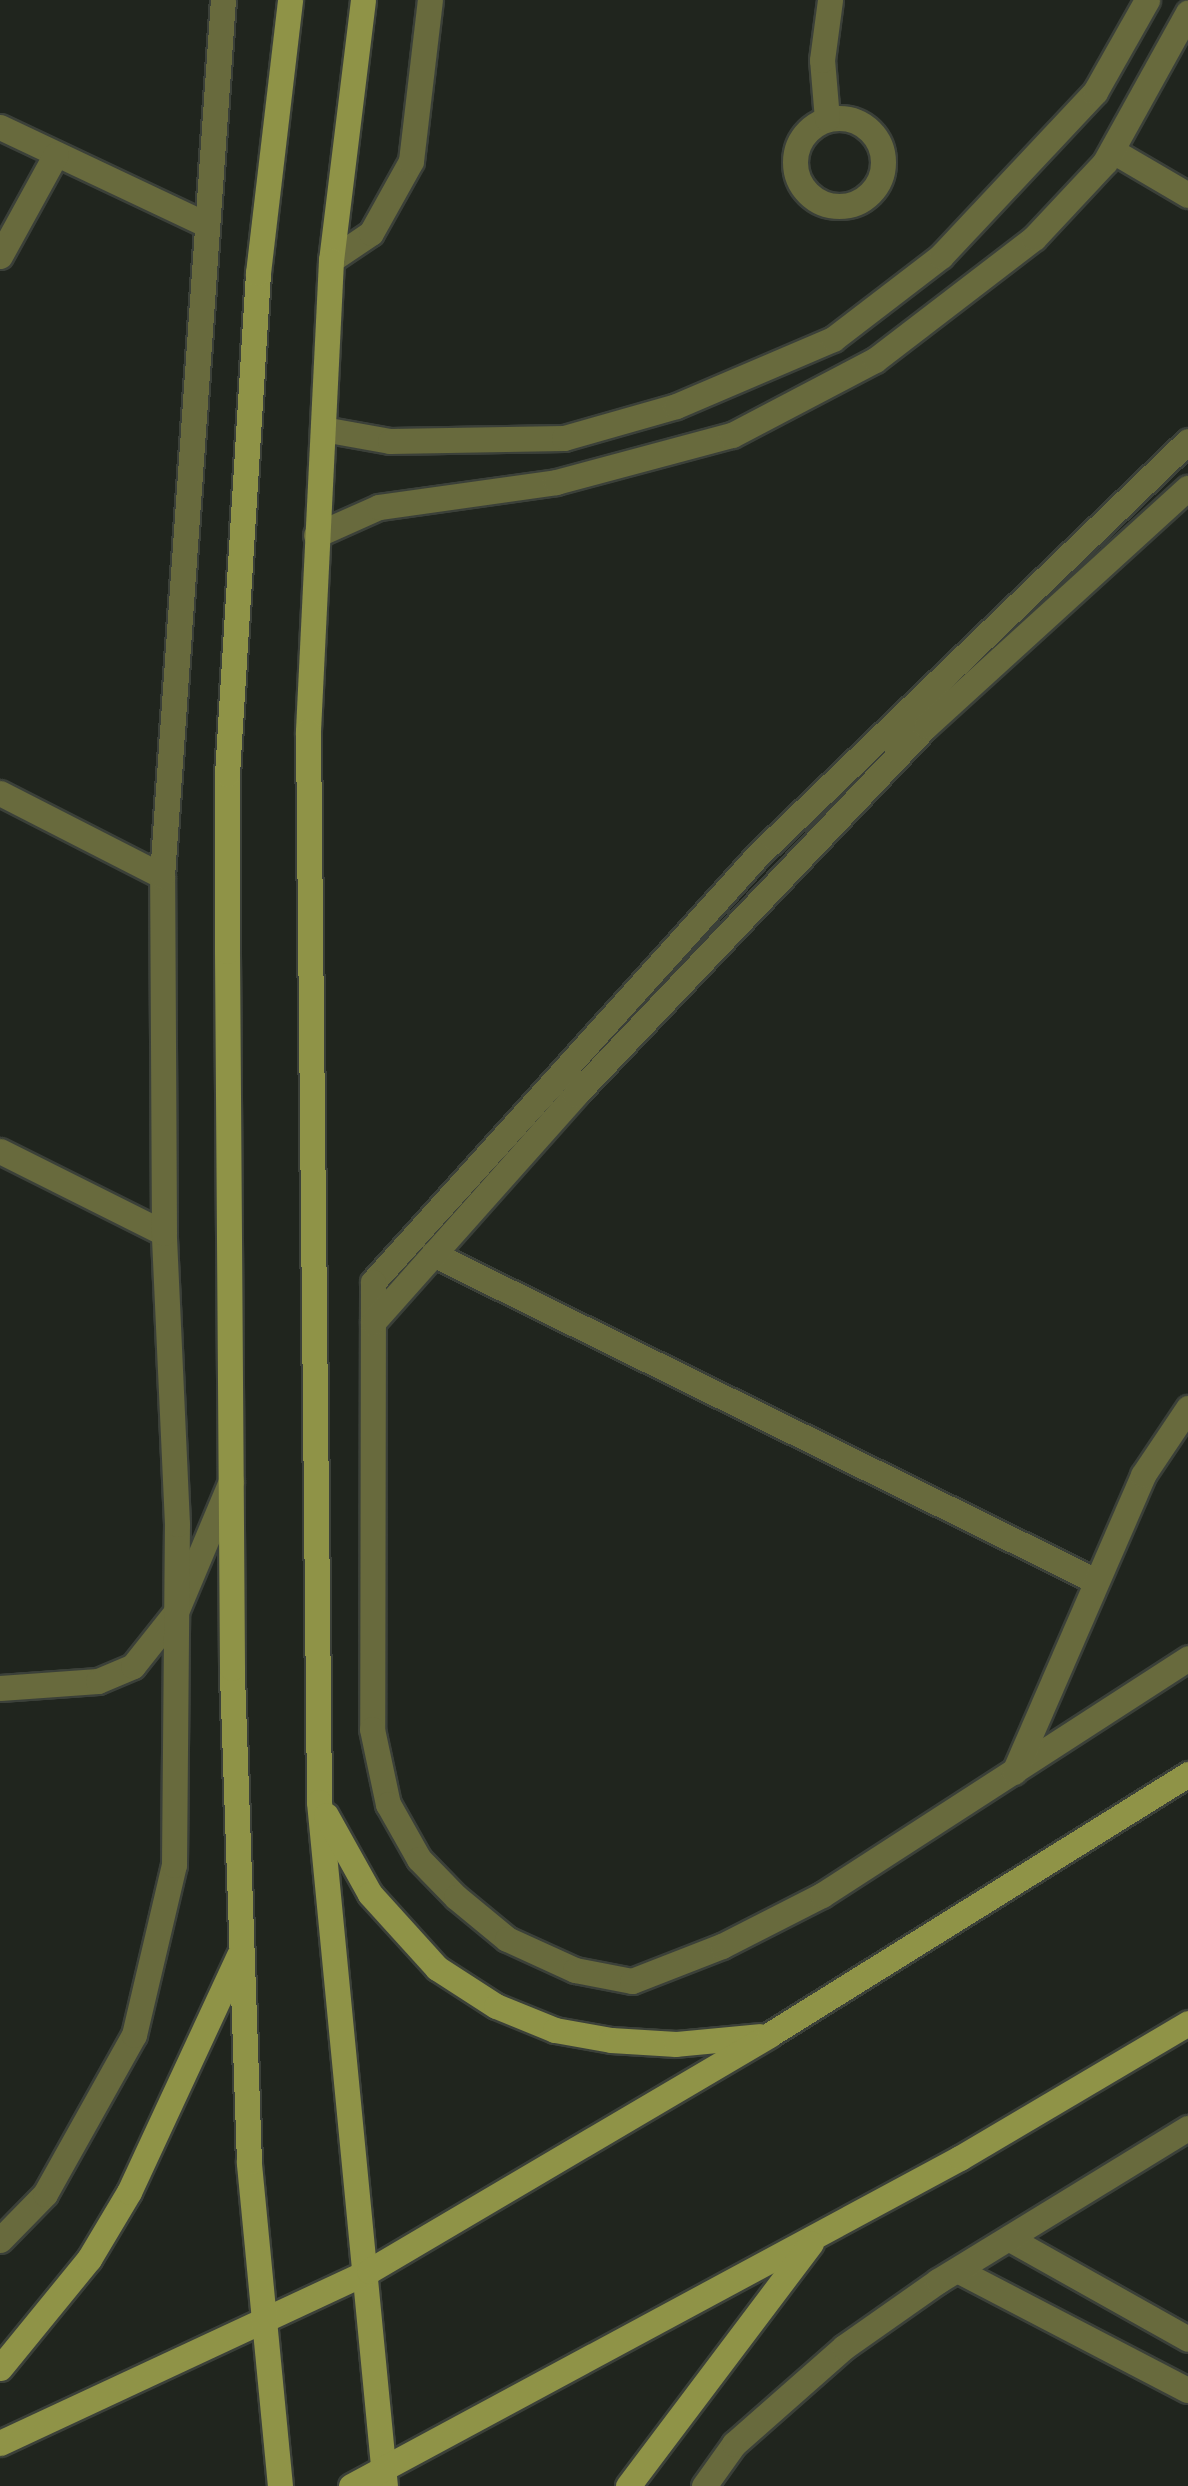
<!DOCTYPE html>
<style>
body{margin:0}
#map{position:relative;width:1188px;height:2486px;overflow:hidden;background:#20251e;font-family:Mulish,sans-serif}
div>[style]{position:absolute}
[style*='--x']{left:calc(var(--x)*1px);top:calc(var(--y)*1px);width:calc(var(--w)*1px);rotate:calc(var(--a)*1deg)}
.roads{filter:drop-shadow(2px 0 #3b4039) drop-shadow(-2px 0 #3b4039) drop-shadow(0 2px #3b4039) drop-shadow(0 -2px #3b4039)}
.street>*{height:25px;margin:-12.5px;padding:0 12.5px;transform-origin:12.5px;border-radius:12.5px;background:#686a3d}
.street>.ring{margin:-12.5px;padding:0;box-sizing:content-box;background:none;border:25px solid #686a3d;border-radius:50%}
.secondary>*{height:25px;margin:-12.5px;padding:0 12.5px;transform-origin:12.5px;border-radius:12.5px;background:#8f9347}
span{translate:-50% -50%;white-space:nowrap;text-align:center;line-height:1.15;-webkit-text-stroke:10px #171b15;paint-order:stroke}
</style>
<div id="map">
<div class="roads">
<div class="street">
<i class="ring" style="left:795px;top:118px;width:63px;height:63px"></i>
<i style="--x:827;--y:119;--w:59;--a:-94.8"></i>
<i style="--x:822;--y:60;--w:61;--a:-82.4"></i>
<i style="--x:0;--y:127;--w:227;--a:25.3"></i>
<i style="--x:1113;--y:151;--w:87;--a:30.4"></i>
<i style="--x:0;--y:256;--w:116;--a:-61.2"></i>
<i style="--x:331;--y:260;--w:48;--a:-34"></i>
<i style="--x:371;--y:233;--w:82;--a:-60.9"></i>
<i style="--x:411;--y:161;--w:162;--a:-83.3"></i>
<i style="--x:323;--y:429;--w:68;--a:10.2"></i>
<i style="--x:390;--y:441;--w:174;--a:-1"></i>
<i style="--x:564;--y:438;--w:116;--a:-15.9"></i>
<i style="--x:676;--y:406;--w:171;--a:-23.1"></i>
<i style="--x:833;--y:339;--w:136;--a:-37.5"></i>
<i style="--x:941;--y:256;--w:225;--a:-46.8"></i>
<i style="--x:1095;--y:92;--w:106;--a:-60.5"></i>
<i style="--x:1188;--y:441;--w:597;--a:136.09"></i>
<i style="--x:758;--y:855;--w:575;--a:132.04"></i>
<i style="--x:373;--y:1282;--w:447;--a:90.1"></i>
<i style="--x:372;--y:1729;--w:77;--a:78"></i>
<i style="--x:388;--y:1804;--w:63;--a:60.6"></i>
<i style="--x:419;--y:1859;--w:53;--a:45.8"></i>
<i style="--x:456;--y:1897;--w:66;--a:39.5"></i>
<i style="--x:507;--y:1939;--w:75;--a:24.5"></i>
<i style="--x:575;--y:1970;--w:58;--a:10.9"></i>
<i style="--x:632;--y:1981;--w:97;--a:-21.3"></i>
<i style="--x:722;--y:1946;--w:112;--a:-27"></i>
<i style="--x:822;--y:1895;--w:436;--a:-32.9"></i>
<i style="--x:316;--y:535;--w:69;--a:-24"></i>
<i style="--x:379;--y:507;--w:179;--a:-8"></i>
<i style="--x:556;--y:482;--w:182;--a:-15"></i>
<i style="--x:732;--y:435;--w:161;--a:-27.7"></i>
<i style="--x:875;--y:360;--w:200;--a:-37.5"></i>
<i style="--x:1034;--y:238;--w:104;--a:-46.9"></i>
<i style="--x:1105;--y:162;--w:171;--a:-61"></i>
<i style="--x:0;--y:793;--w:182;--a:27.1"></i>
<i style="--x:0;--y:1151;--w:183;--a:26.6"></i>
<i style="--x:433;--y:1254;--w:737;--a:26.25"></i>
<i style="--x:373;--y:1322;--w:304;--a:-48.3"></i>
<i style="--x:575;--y:1095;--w:509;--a:-46.43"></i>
<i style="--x:926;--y:726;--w:354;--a:-42.3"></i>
<i style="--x:0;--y:1688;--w:98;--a:-4.1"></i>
<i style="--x:98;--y:1681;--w:38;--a:-23"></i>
<i style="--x:133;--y:1666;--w:69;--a:-51.5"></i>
<i style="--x:176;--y:1612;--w:142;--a:-67.2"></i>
<i style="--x:1014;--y:1772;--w:324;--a:-66.5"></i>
<i style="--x:1143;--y:1475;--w:81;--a:-56.1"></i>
<i style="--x:1010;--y:2239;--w:204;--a:29.3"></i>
<i style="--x:0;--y:2240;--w:64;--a:-45.6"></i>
<i style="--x:45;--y:2194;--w:182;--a:-60.8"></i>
<i style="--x:134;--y:2035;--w:175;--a:-76.8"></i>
<i style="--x:174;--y:1865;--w:341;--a:-89.5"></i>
<i style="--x:177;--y:1524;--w:291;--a:-92.6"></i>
<i style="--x:164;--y:1233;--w:357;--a:-90.3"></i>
<i style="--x:162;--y:876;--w:878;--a:-86.02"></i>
<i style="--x:957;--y:2270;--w:260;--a:27.5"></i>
<i style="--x:704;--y:2486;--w:52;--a:-54.5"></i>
<i style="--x:734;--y:2444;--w:147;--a:-41.4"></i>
<i style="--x:844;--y:2347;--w:115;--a:-35.1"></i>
<i style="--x:938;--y:2281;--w:293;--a:-31.5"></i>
</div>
<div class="secondary">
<i style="--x:363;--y:0;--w:262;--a:97"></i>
<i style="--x:331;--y:260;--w:472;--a:92.8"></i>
<i style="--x:308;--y:731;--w:1071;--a:89.41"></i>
<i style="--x:319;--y:1802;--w:687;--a:84.49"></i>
<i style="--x:326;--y:1815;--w:90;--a:60.9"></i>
<i style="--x:370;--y:1894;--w:100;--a:47.8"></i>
<i style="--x:437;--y:1968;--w:70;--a:32.8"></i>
<i style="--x:496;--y:2006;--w:64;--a:22.1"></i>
<i style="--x:555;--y:2030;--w:57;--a:10.1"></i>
<i style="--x:611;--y:2040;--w:65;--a:3.5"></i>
<i style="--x:676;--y:2044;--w:84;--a:-5.4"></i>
<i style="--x:0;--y:2368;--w:141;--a:-50.8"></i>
<i style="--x:89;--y:2259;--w:78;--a:-59.2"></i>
<i style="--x:129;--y:2192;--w:261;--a:-65.1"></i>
<i style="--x:0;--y:2443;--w:407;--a:-25"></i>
<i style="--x:369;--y:2271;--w:464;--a:-30.5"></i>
<i style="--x:769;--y:2035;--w:494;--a:-31.9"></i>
<i style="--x:280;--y:2486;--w:325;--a:-95.5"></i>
<i style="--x:249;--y:2162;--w:494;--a:-92"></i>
<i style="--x:232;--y:1668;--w:717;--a:-90.4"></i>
<i style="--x:227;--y:951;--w:177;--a:-90"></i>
<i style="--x:227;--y:774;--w:502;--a:-86.46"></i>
<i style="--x:258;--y:273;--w:275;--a:-83.3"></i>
<i style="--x:351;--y:2486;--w:692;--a:-28.31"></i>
<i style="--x:960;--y:2158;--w:265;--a:-30.6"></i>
<i style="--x:628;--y:2486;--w:304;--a:-53"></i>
</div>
</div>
</div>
